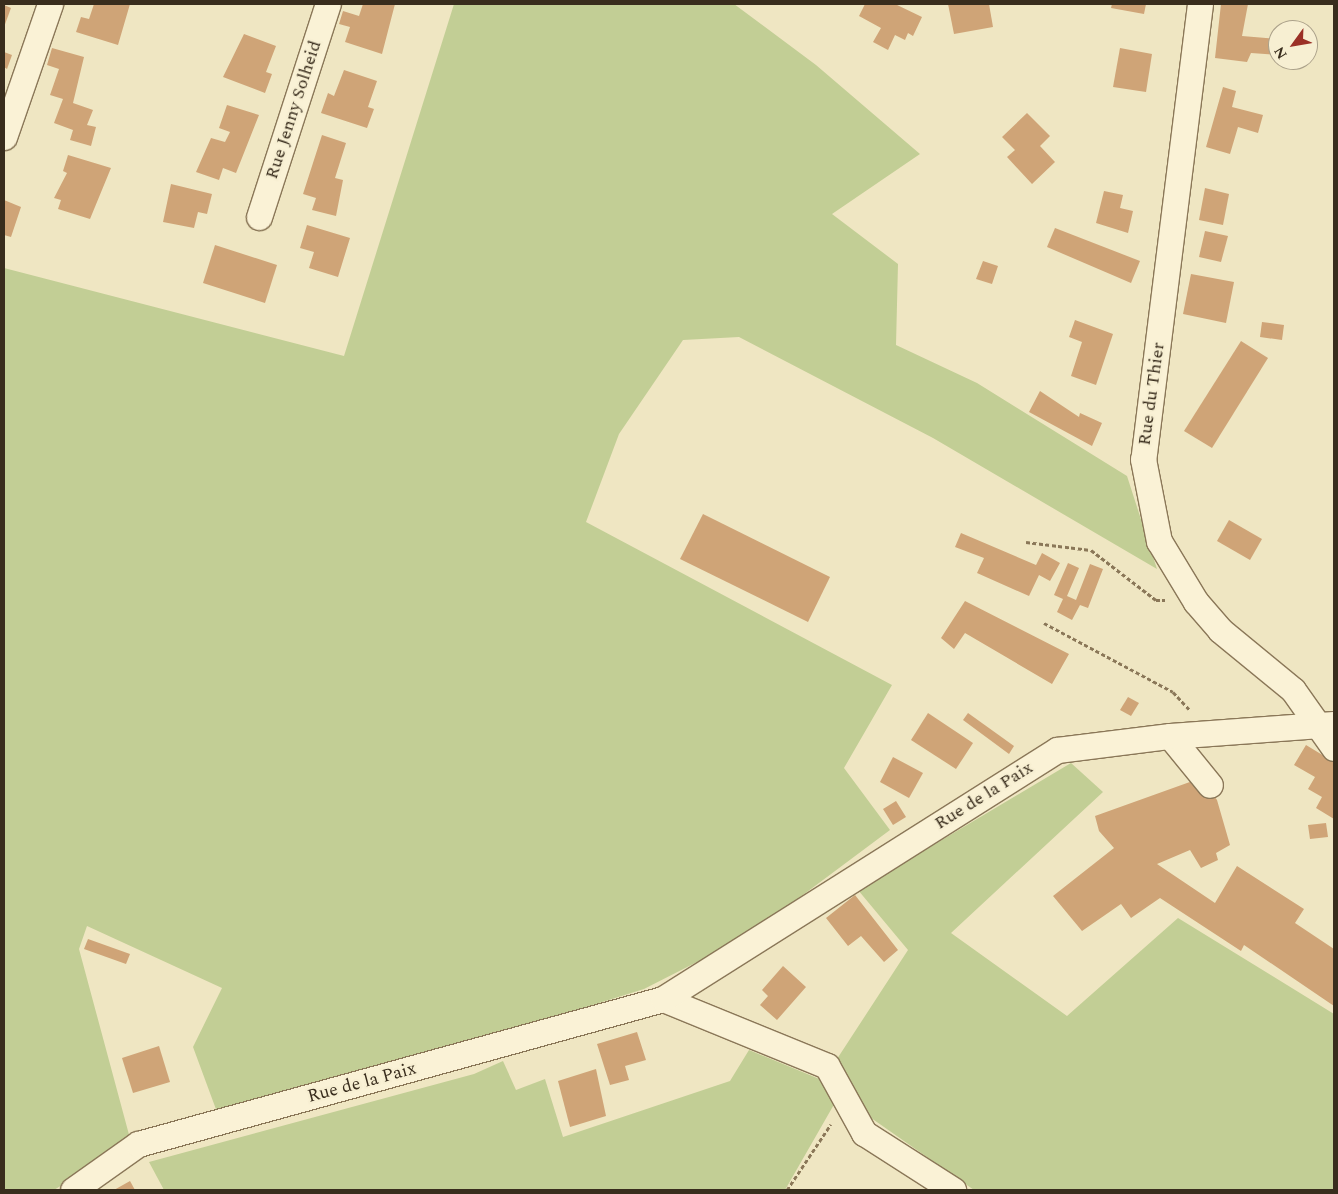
<!DOCTYPE html>
<style>
body{margin:0}
#map{position:relative;width:1338px;height:1194px;overflow:hidden;background:#efe6c2;font-family:Spectral,serif}
div>[style]{position:absolute}
[style*='--x']{left:calc(var(--x)*1px);top:calc(var(--y)*1px);width:calc(var(--w)*1px);rotate:calc(var(--a)*1deg)}
.green>*{inset:0;background:#c2ce95}
.building>*{inset:0;background:#cfa477}
.path>*{height:3px;margin-top:-1.5px;transform-origin:0;background:repeating-linear-gradient(90deg,#8a7758 0 4px,transparent 0 6.5px)}
.roads{filter:drop-shadow(1px 0 #8a7758) drop-shadow(-1px 0 #8a7758) drop-shadow(0 1px #8a7758) drop-shadow(0 -1px #8a7758)}
.minor>*{height:25px;margin:-12.5px;padding:0 12.5px;transform-origin:12.5px;border-radius:12.5px;background:#faf2d6}
span{translate:-50% -50%;white-space:nowrap;text-align:center;line-height:1.15;-webkit-text-stroke:4.5px #f7efd2;paint-order:stroke}
.street-label{font-size:18px;color:#392d1d}
.frame{position:absolute;inset:0;border:5px solid #392d1d;pointer-events:none}
.north{position:absolute;left:1268px;top:20px;width:50px;height:50px;box-sizing:border-box;background:#f7efd2;border:1px solid #aba18a;border-radius:50%;rotate:238deg;font-size:14px;font-weight:700;line-height:20px;text-align:center;color:#392d1d}
.north::after{content:'';display:block;margin:auto;width:18px;height:22px;background:#9b3026;clip-path:polygon(50% 0,100% 100%,50% 72%,0 100%)}
</style>
<div id="map">
<div class="green">
<i style="clip-path:polygon(454px 4px,734px 4px,816px 65px,920px 154px,832px 214px,898px 264px,896px 345px,977px 383px,1127px 476px,1157px 569px,933px 438px,739px 337px,683px 340px,619px 434px,586px 522px,892px 685px,844px 768px,890px 830px,748px 936px,644px 989px,445px 1051px,217px 1112px,193px 1047px,222px 988px,87px 926px,79px 949px,131px 1142px,54px 1190px,4px 1190px,4px 268px,344px 356px)"></i>
<i style="clip-path:polygon(1071px 763px,1103px 792px,951px 933px,1067px 1016px,1178px 918px,1334px 1014px,1334px 1190px,974px 1190px,864px 1113px,837px 1059px,908px 950px,858px 890px)"></i>
<i style="clip-path:polygon(749px 1050px,829px 1083px,836px 1101px,785px 1190px,164px 1190px,149px 1162px,474px 1074px,503px 1061px,516px 1090px,545px 1079px,563px 1137px,730px 1081px)"></i>
</div>
<div class="building">
<i style="clip-path:polygon(94px 4px,130px 4px,118px 45px,76px 32px,81px 17px,89px 19px)"></i>
<i style="clip-path:polygon(363px 4px,395px 4px,382px 54px,345px 42px,350px 27px,339px 24px,343px 11px,359px 16px)"></i>
<i style="clip-path:polygon(865px 4px,895px 4px,922px 17px,913px 36px,908px 33px,905px 40px,895px 35px,888px 50px,873px 42px,881px 28px,859px 16px)"></i>
<i style="clip-path:polygon(948px 4px,989px 4px,993px 27px,954px 34px)"></i>
<i style="clip-path:polygon(1112px 4px,1146px 4px,1144px 14px,1111px 8px)"></i>
<i style="clip-path:polygon(1221px 4px,1248px 4px,1242px 36px,1278px 39px,1278px 55px,1251px 53px,1247px 62px,1215px 58px)"></i>
<i style="clip-path:polygon(4px 5px,11px 8px,4px 27px)"></i>
<i style="clip-path:polygon(244px 34px,276px 46px,266px 72px,272px 74px,265px 93px,223px 77px)"></i>
<i style="clip-path:polygon(52px 48px,84px 57px,73px 103px,93px 110px,87px 125px,96px 127px,91px 146px,70px 140px,73px 130px,54px 123px,63px 99px,50px 95px,59px 69px,47px 65px)"></i>
<i style="clip-path:polygon(1120px 48px,1152px 54px,1146px 92px,1113px 87px)"></i>
<i style="clip-path:polygon(4px 52px,12px 55px,7px 69px,4px 67px)"></i>
<i style="clip-path:polygon(344px 70px,377px 81px,368px 107px,374px 109px,367px 128px,321px 113px,328px 93px,334px 96px)"></i>
<i style="clip-path:polygon(1223px 87px,1236px 91px,1232px 107px,1263px 115px,1258px 133px,1238px 127px,1230px 154px,1206px 147px)"></i>
<i style="clip-path:polygon(227px 105px,259px 115px,236px 173px,223px 168px,219px 180px,196px 172px,211px 138px,225px 142px,230px 132px,219px 128px)"></i>
<i style="clip-path:polygon(1027px 113px,1050px 136px,1040px 146px,1055px 162px,1032px 184px,1007px 157px,1015px 150px,1002px 137px)"></i>
<i style="clip-path:polygon(322px 135px,346px 143px,335px 178px,343px 180px,336px 216px,312px 210px,316px 198px,303px 194px)"></i>
<i style="clip-path:polygon(68px 155px,111px 168px,90px 219px,58px 209px,61px 200px,54px 198px,67px 173px,63px 171px)"></i>
<i style="clip-path:polygon(171px 184px,212px 194px,207px 214px,198px 212px,194px 228px,163px 222px)"></i>
<i style="clip-path:polygon(1205px 188px,1229px 194px,1223px 225px,1199px 220px)"></i>
<i style="clip-path:polygon(1104px 191px,1123px 195px,1120px 208px,1133px 211px,1128px 233px,1096px 223px)"></i>
<i style="clip-path:polygon(4px 200px,21px 207px,11px 237px,4px 235px)"></i>
<i style="clip-path:polygon(307px 225px,350px 238px,338px 277px,309px 268px,314px 252px,300px 248px)"></i>
<i style="clip-path:polygon(1055px 228px,1140px 261px,1131px 283px,1047px 247px)"></i>
<i style="clip-path:polygon(1205px 231px,1228px 236px,1221px 262px,1199px 257px)"></i>
<i style="clip-path:polygon(215px 245px,277px 265px,265px 303px,203px 283px)"></i>
<i style="clip-path:polygon(983px 261px,998px 266px,992px 284px,976px 279px)"></i>
<i style="clip-path:polygon(1191px 274px,1234px 282px,1226px 323px,1183px 314px)"></i>
<i style="clip-path:polygon(1075px 320px,1113px 334px,1096px 385px,1071px 376px,1082px 342px,1069px 337px)"></i>
<i style="clip-path:polygon(1262px 322px,1284px 325px,1282px 340px,1260px 337px)"></i>
<i style="clip-path:polygon(1241px 341px,1268px 358px,1212px 448px,1184px 431px)"></i>
<i style="clip-path:polygon(1040px 391px,1079px 417px,1080px 413px,1102px 423px,1092px 446px,1029px 412px)"></i>
<i style="clip-path:polygon(703px 514px,830px 577px,808px 622px,680px 559px)"></i>
<i style="clip-path:polygon(1229px 520px,1262px 539px,1250px 560px,1217px 541px)"></i>
<i style="clip-path:polygon(961px 533px,1036px 565px,1042px 553px,1060px 563px,1050px 581px,1039px 575px,1029px 596px,977px 573px,984px 558px,955px 547px)"></i>
<i style="clip-path:polygon(1068px 563px,1079px 568px,1067px 596px,1076px 600px,1090px 564px,1103px 569px,1088px 608px,1080px 605px,1072px 620px,1057px 612px,1063px 599px,1054px 595px)"></i>
<i style="clip-path:polygon(965px 601px,1069px 654px,1052px 684px,965px 633px,954px 649px,941px 638px)"></i>
<i style="clip-path:polygon(1128px 697px,1139px 703px,1131px 716px,1120px 710px)"></i>
<i style="clip-path:polygon(928px 713px,973px 743px,956px 769px,911px 740px)"></i>
<i style="clip-path:polygon(968px 713px,1014px 746px,1009px 754px,963px 720px)"></i>
<i style="clip-path:polygon(1306px 745px,1334px 762px,1334px 819px,1316px 808px,1322px 797px,1308px 789px,1315px 777px,1294px 765px)"></i>
<i style="clip-path:polygon(893px 757px,923px 773px,909px 798px,880px 782px)"></i>
<i style="clip-path:polygon(1201px 778px,1217px 800px,1230px 845px,1216px 853px,1218px 860px,1201px 868px,1190px 850px,1157px 864px,1215px 903px,1237px 866px,1304px 909px,1295px 923px,1334px 949px,1334px 1006px,1244px 945px,1241px 951px,1160px 898px,1131px 918px,1121px 904px,1082px 931px,1053px 896px,1114px 848px,1099px 831px,1095px 816px)"></i>
<i style="clip-path:polygon(896px 801px,906px 817px,893px 825px,883px 809px)"></i>
<i style="clip-path:polygon(1326px 823px,1328px 837px,1310px 839px,1308px 825px)"></i>
<i style="clip-path:polygon(855px 895px,898px 950px,884px 962px,861px 936px,848px 946px,826px 918px)"></i>
<i style="clip-path:polygon(88px 939px,130px 954px,126px 964px,84px 949px)"></i>
<i style="clip-path:polygon(783px 966px,806px 987px,777px 1020px,760px 1005px,768px 996px,762px 990px)"></i>
<i style="clip-path:polygon(637px 1032px,646px 1060px,625px 1066px,629px 1080px,610px 1085px,597px 1044px)"></i>
<i style="clip-path:polygon(159px 1046px,170px 1082px,133px 1093px,122px 1058px)"></i>
<i style="clip-path:polygon(596px 1069px,606px 1116px,570px 1127px,558px 1081px)"></i>
<i style="clip-path:polygon(130px 1181px,135px 1190px,114px 1190px)"></i>
</div>
<div class="path">
<i style="--x:1026;--y:542;--w:65;--a:7"></i>
<i style="--x:1091;--y:550;--w:82;--a:37.6"></i>
<i style="--x:1156;--y:600;--w:9;--a:0"></i>
<i style="--x:1044;--y:623;--w:146;--a:28.1"></i>
<i style="--x:1173;--y:692;--w:25;--a:47"></i>
<i style="--x:787;--y:1190;--w:79;--a:-56.3"></i>
</div>
<div class="roads">
<div class="minor">
<i style="--x:1200;--y:4;--w:459;--a:97.1"></i>
<i style="--x:1143;--y:459;--w:84;--a:79"></i>
<i style="--x:1159;--y:541;--w:71;--a:58.8"></i>
<i style="--x:1196;--y:602;--w:37;--a:49"></i>
<i style="--x:1220;--y:630;--w:94;--a:39.4"></i>
<i style="--x:1293;--y:690;--w:71;--a:54.7"></i>
<i style="--x:4;--y:137;--w:141;--a:-70.9"></i>
<i style="--x:259;--y:217;--w:224;--a:-72.1"></i>
<i style="--x:1170;--y:736;--w:63;--a:50.8"></i>
<i style="--x:663;--y:999;--w:177;--a:22.2"></i>
<i style="--x:827;--y:1066;--w:77;--a:61.1"></i>
<i style="--x:864;--y:1133;--w:106;--a:32.6"></i>
<i style="--x:73;--y:1190;--w:80;--a:-35.3"></i>
<i style="--x:138;--y:1144;--w:545;--a:-15.44"></i>
<i style="--x:663;--y:999;--w:466;--a:-32.3"></i>
<i style="--x:1057;--y:750;--w:114;--a:-7.1"></i>
<i style="--x:1170;--y:736;--w:164;--a:-4.2"></i>
</div>
</div>
<div class="street-label">
<span style="left:294px;top:110px;rotate:-72deg">Rue Jenny Solheid</span>
<span style="left:1152px;top:394px;rotate:-82deg">Rue du Thier</span>
<span style="left:984px;top:796px;rotate:-32deg">Rue de la Paix</span>
<span style="left:362px;top:1083px;rotate:-15deg">Rue de la Paix</span>
</div>
<div class="frame"></div>
<div class="north">N</div>
</div>
